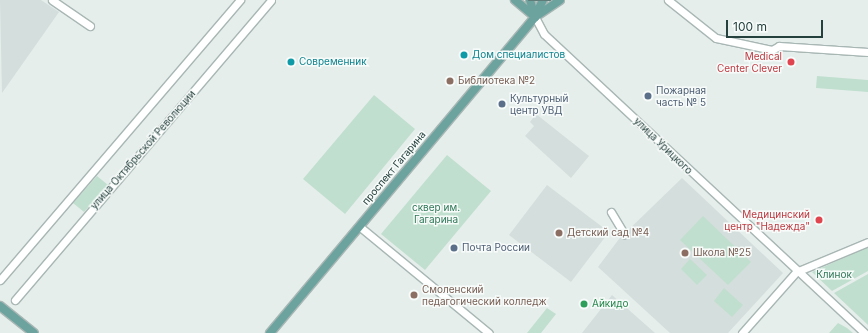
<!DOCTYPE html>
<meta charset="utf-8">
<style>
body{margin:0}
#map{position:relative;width:868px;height:333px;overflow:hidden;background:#e6eeec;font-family:Inter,sans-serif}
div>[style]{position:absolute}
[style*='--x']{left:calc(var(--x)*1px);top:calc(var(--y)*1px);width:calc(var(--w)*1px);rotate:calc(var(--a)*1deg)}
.built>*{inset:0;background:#d4dedc}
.green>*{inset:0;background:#c0dfce}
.roads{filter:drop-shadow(1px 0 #a8b7b4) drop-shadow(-1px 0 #a8b7b4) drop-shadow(0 1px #a8b7b4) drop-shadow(0 -1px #a8b7b4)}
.minor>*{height:7px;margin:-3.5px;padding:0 3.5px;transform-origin:3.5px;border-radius:3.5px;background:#fff}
.major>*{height:8px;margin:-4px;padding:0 4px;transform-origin:4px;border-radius:4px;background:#6ca39f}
.tram>*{height:1px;margin:-0.5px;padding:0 0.5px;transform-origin:0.5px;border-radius:0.5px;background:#607c79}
.dots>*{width:11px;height:11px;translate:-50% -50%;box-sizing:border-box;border:2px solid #f7fbf9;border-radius:50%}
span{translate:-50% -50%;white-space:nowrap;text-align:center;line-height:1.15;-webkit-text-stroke:3px #f7fbf9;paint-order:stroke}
.culture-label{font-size:10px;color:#0d838f}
.left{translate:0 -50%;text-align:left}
.health-label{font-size:10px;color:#be3a42}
.right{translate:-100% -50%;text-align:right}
.education-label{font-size:10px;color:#785e54}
.service-label{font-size:10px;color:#4e5e75}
.street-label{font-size:10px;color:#25413e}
.park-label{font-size:10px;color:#2f7758}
.leisure-label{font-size:10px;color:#27864d}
.scale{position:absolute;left:726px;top:20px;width:97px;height:18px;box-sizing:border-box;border:2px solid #25413e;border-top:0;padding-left:5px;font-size:12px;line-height:14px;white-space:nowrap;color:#25413e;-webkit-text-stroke:3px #f7fbf9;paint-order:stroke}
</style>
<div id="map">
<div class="built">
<i style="clip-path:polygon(0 0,41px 0,59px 12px,2px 93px)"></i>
<i style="clip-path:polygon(536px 114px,589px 156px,571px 178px,525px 136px,534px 126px,530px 122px)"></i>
<i style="clip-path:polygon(682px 178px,783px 273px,728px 333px,670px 333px,598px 267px,619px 239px)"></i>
<i style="clip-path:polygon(547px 185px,609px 232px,571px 282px,509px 235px)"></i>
<i style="clip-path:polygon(612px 295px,655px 333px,582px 333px)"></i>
</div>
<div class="green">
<i style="clip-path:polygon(817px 76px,868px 80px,868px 92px,816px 88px)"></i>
<i style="clip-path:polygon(374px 95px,415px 129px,345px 214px,303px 179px)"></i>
<i style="clip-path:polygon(447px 155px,491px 191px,425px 270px,381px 234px)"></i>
<i style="clip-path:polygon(97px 176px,108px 185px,84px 212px,73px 203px)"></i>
<i style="clip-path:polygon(703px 216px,751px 262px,728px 285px,680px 240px)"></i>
<i style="clip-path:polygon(868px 247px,868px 271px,832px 291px,812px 272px)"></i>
<i style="clip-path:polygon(690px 259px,707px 275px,697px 285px,681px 269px)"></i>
<i style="clip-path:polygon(868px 274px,868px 325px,834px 293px)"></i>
<i style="clip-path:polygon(724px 288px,743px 305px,732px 317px,714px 301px)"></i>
<i style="clip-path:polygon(547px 308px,556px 314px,541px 333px,527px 333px)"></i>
<i style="clip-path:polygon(838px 323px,847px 328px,853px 333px,829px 333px)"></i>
</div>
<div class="roads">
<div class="minor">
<i style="--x:52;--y:0;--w:46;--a:34.4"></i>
<i style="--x:668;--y:0;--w:61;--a:38.4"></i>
<i style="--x:716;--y:38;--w:57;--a:12.1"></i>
<i style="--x:772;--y:50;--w:8;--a:-30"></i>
<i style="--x:779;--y:46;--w:89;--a:3.9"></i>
<i style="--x:535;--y:17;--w:19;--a:62"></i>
<i style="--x:544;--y:34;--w:439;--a:43"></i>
<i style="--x:611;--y:212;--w:26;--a:59"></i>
<i style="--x:359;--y:226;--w:168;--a:39.5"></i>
<i style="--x:0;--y:280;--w:369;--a:-49.4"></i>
<i style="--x:15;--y:300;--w:394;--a:-49.5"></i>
<i style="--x:742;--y:333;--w:81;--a:-48.5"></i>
<i style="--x:796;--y:272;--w:78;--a:-22.6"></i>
</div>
<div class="major">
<i style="--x:515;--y:0;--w:26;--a:40"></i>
<i style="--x:530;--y:0;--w:18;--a:74"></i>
<i style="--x:535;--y:17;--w:30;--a:-34"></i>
<i style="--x:0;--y:306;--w:43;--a:38.5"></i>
<i style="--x:270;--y:333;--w:412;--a:-50"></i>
<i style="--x:535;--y:17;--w:19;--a:-65"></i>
</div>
</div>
<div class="tram">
<i style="--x:528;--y:0;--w:22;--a:0"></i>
</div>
<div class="dots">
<i style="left:464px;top:55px;background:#0f9aa8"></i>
<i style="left:291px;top:62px;background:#0f9aa8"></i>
<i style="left:791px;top:62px;background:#e0444e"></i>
<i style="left:450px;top:81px;background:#8d6e63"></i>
<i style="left:648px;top:96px;background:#5c6f8a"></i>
<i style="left:502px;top:104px;background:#5c6f8a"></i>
<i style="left:819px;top:220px;background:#e0444e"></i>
<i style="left:559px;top:233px;background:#8d6e63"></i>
<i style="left:454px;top:248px;background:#5c6f8a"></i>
<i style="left:685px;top:253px;background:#8d6e63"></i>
<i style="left:414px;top:295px;background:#8d6e63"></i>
<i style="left:584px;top:304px;background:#2e9e5b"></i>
</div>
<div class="culture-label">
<span class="left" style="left:472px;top:55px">Дом специалистов</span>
<span class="left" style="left:299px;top:62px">Современник</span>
</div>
<div class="health-label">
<span class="right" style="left:782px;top:62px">Medical<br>Center Clever</span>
<span class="right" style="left:810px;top:220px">Медицинский<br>центр "Надежда"</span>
</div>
<div class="education-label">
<span class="left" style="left:458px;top:81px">Библиотека №2</span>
<span class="left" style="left:567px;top:233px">Детский сад №4</span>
<span class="left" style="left:693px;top:253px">Школа №25</span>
<span class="left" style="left:422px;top:295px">Смоленский<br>педагогический колледж</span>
</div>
<div class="service-label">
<span class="left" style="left:656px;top:96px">Пожарная<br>часть № 5</span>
<span class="left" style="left:510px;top:104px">Культурный<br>центр УВД</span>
<span class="left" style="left:462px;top:248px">Почта России</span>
</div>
<div class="street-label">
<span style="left:663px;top:146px;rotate:44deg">улица Урицкого</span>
<span style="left:143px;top:150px;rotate:-49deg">улица Октябрьской Революции</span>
<span style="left:394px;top:168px;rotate:-50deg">проспект Гагарина</span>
</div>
<div class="park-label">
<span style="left:436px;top:213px">сквер им.<br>Гагарина</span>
<span style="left:834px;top:275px">Клинок</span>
</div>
<div class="leisure-label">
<span class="left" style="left:592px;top:304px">Айкидо</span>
</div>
<div class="scale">100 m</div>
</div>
